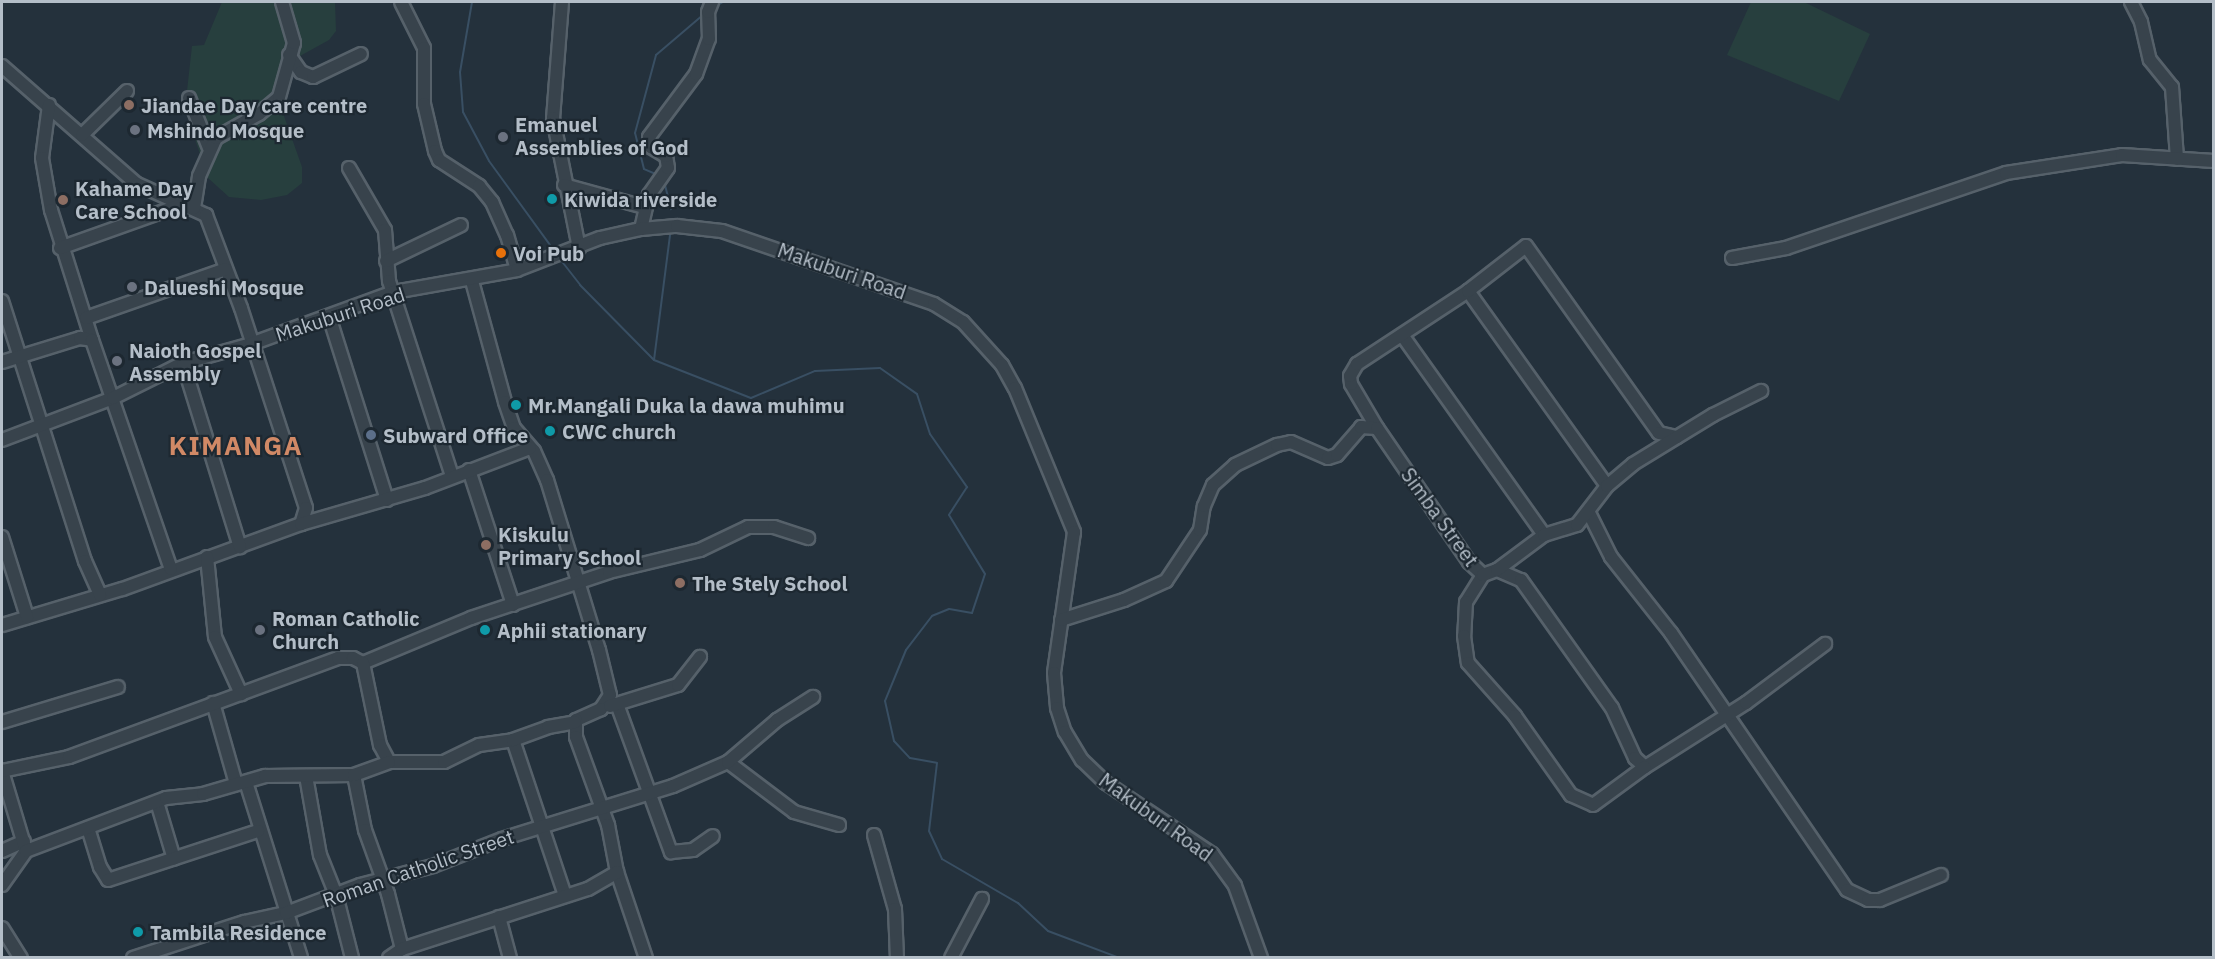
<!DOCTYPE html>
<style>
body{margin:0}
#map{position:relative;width:2215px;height:959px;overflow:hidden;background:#24313c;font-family:"IBM Plex Sans",sans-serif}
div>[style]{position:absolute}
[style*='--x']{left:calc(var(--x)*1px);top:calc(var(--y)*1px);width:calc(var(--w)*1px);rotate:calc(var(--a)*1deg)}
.green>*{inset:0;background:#273f3e}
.stream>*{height:2px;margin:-1px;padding:0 1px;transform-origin:1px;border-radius:1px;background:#394f63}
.roads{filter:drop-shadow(2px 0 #56616a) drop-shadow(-2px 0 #56616a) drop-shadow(0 2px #56616a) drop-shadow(0 -2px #56616a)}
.minor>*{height:12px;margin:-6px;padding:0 6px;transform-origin:6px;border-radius:6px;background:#38434c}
.dots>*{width:16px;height:16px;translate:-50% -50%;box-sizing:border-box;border:3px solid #1d2831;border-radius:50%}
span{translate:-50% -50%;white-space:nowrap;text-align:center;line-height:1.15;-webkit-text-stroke:4.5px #1d2831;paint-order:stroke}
.poi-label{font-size:20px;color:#b4bec8;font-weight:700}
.left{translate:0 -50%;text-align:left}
.street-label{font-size:20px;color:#b4bec8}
.district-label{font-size:26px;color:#d18966;font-weight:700;letter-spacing:1.5px}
.frame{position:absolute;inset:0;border:3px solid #b4bec8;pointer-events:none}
</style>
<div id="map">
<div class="green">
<i style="clip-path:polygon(222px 2px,335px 2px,336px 31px,329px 40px,300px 56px,279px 102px,302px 167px,302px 183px,287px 195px,261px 200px,229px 197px,208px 178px,194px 136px,186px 100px,192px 46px,204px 45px)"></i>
<i style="clip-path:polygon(1751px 2px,1804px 2px,1870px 34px,1839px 101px,1727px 55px)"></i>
</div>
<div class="stream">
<i style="--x:472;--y:2;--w:71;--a:99.7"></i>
<i style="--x:460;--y:72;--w:40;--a:85.7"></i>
<i style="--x:463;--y:112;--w:55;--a:62"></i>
<i style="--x:489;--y:161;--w:112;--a:54"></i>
<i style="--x:716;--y:6;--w:8;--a:-30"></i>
<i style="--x:658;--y:175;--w:15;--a:-157"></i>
<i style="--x:644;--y:169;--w:37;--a:-104"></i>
<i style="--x:635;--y:133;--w:81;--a:-74.9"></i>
<i style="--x:656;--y:55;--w:62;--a:-40.4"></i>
<i style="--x:664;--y:181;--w:29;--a:76"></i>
<i style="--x:560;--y:259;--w:33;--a:52"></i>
<i style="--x:580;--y:285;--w:105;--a:45.4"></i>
<i style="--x:654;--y:360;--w:104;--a:21.4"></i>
<i style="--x:751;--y:398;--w:69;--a:-22.9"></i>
<i style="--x:815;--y:371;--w:65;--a:-2.6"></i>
<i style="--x:880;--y:368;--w:45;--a:35.1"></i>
<i style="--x:917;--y:394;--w:42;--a:72"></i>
<i style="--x:930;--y:434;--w:65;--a:55.1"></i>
<i style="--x:967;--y:487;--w:33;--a:123"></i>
<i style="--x:949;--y:515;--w:69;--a:58.6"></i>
<i style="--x:985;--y:574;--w:41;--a:108.4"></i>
<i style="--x:972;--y:613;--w:23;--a:-170"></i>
<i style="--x:949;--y:609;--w:18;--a:158"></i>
<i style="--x:932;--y:616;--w:43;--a:127.4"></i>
<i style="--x:906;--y:650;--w:55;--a:112.4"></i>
<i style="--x:885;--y:701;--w:41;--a:77.3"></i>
<i style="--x:894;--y:741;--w:23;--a:47"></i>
<i style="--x:910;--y:758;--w:27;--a:10"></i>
<i style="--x:937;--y:763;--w:68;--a:96.7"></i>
<i style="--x:929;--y:831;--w:31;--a:65"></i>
<i style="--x:942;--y:859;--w:88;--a:30.1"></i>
<i style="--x:1018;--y:903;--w:41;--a:43"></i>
<i style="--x:1048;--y:931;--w:77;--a:20.6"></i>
<i style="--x:654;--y:360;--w:126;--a:-82.7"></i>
</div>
<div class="roads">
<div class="minor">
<i style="--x:401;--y:2;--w:51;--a:63.4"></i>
<i style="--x:424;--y:48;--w:56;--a:90"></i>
<i style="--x:424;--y:104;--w:48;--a:76.8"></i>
<i style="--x:435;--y:151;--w:10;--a:66"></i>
<i style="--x:439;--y:160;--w:48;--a:33"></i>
<i style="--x:479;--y:186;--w:21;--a:51"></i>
<i style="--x:492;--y:202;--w:36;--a:66"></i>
<i style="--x:507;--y:235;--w:36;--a:74"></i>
<i style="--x:562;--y:2;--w:116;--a:94.4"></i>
<i style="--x:553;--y:118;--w:133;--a:78.7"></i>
<i style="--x:2131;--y:2;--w:22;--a:63"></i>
<i style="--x:2141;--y:22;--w:39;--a:77"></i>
<i style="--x:2150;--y:60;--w:35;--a:51"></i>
<i style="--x:2172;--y:87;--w:72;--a:86"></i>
<i style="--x:289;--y:55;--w:21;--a:55"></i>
<i style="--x:301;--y:72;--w:13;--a:23"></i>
<i style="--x:313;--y:77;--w:53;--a:-25.6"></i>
<i style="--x:2;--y:66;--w:179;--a:41.2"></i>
<i style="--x:137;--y:184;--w:76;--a:24.2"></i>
<i style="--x:206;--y:215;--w:99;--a:69.4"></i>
<i style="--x:241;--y:308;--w:210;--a:72"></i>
<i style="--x:306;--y:508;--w:17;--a:107"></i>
<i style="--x:301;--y:524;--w:190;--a:160"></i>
<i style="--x:122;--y:589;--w:125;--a:163.3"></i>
<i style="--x:189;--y:98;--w:54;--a:68.2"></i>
<i style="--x:49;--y:105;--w:53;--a:97.5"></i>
<i style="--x:42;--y:158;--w:53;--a:80.2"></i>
<i style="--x:51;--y:210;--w:136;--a:72.5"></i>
<i style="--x:82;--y:135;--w:63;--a:-44.4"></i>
<i style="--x:349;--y:168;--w:72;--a:59.9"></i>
<i style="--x:385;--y:230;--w:51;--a:85.5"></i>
<i style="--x:389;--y:281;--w:205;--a:72.1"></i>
<i style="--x:564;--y:185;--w:83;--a:15.4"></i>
<i style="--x:194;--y:208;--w:32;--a:-81"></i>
<i style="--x:199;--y:176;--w:42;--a:-65.9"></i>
<i style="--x:216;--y:138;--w:49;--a:-29.2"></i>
<i style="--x:259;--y:114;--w:26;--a:-40"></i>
<i style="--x:279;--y:97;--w:56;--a:-74.5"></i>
<i style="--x:294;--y:43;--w:43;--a:-106.3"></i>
<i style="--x:641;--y:229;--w:35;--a:-77"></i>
<i style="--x:649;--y:195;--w:33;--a:-55"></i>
<i style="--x:668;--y:168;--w:12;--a:-99"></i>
<i style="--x:666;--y:156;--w:17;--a:-149"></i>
<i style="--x:651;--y:147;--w:10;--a:-101"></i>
<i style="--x:649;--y:137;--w:79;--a:-53.3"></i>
<i style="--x:696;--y:74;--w:37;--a:-70"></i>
<i style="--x:709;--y:39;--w:27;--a:-92"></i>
<i style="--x:708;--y:12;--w:11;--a:-68"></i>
<i style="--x:60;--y:248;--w:125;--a:-19.6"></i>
<i style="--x:1732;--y:258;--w:55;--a:-10.5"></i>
<i style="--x:1786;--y:248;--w:232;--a:-18.8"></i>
<i style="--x:2006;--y:173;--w:117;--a:-8.8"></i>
<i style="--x:2122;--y:155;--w:92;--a:3.7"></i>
<i style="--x:386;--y:261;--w:83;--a:-25.6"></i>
<i style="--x:472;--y:281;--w:125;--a:74.7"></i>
<i style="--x:505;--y:402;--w:28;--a:71"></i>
<i style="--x:514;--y:428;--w:30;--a:49"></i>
<i style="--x:534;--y:451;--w:32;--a:66"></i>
<i style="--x:547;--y:480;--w:178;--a:73"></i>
<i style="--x:599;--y:650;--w:46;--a:76.3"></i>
<i style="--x:610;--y:695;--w:17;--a:123"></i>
<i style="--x:601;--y:709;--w:27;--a:156"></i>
<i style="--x:576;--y:720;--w:17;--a:90"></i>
<i style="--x:576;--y:737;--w:94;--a:70"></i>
<i style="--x:608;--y:825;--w:48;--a:79.2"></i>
<i style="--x:617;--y:872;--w:91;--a:71.4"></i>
<i style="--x:1468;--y:291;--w:239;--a:54.5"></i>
<i style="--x:2;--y:301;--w:273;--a:72.3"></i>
<i style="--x:85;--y:561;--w:37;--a:66"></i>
<i style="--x:329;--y:316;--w:193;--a:72.5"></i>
<i style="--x:86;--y:318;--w:148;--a:-19.3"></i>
<i style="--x:1402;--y:335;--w:245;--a:54.6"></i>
<i style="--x:2;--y:362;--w:82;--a:-17.1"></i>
<i style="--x:80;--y:338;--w:12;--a:9"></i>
<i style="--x:92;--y:340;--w:242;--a:71"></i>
<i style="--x:183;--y:363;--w:193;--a:72.8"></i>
<i style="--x:1377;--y:428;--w:51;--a:-120.6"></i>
<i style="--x:1351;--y:384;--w:8;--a:-97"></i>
<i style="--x:1350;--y:376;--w:14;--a:-60"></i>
<i style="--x:1357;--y:364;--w:133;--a:-33.3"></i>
<i style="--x:1468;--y:291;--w:73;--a:-37.8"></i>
<i style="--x:1526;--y:246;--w:229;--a:54.6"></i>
<i style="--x:1659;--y:433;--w:18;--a:13"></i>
<i style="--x:2;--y:440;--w:119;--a:-20.7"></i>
<i style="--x:113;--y:398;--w:78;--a:-26.6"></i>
<i style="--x:183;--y:363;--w:71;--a:-15.6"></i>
<i style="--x:251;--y:344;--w:152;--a:-20"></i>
<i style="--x:394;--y:292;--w:125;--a:-10.1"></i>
<i style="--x:517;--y:270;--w:89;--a:-21.1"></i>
<i style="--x:600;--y:238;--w:42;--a:-12.4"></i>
<i style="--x:641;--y:229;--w:36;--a:-5"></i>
<i style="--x:677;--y:226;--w:45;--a:6.3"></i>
<i style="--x:722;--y:231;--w:224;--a:19"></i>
<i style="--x:934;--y:304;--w:34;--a:32"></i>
<i style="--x:963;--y:322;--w:58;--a:47.8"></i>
<i style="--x:1002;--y:365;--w:26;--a:61"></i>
<i style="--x:1015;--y:388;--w:156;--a:67.7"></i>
<i style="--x:1074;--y:532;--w:142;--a:98.1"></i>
<i style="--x:1054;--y:673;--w:35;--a:85"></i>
<i style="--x:1057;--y:708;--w:25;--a:72"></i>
<i style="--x:1065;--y:732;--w:33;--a:59"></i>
<i style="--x:1082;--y:760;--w:33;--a:44"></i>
<i style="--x:1106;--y:783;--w:128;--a:33.8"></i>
<i style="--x:1212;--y:854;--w:39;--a:54"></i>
<i style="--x:1235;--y:886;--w:77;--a:70.1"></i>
<i style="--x:469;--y:470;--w:142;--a:71.9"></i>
<i style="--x:1589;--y:513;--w:49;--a:63.4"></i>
<i style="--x:1611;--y:557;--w:97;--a:51.7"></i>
<i style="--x:1671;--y:633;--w:311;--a:55.6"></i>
<i style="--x:1847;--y:890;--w:23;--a:25"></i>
<i style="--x:1868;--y:900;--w:12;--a:0"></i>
<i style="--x:1880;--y:900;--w:66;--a:-22.3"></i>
<i style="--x:301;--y:524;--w:129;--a:-16.2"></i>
<i style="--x:425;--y:488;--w:112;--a:-20.9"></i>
<i style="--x:2;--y:537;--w:84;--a:72.6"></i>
<i style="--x:207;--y:557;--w:80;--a:84.3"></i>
<i style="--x:215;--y:637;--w:63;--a:65.5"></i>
<i style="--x:1497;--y:570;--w:26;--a:23"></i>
<i style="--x:1521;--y:580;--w:157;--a:54.6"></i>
<i style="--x:1612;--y:708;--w:55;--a:65.3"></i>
<i style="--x:1635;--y:758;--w:13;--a:42"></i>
<i style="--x:1645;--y:767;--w:120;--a:-32.4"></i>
<i style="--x:1746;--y:703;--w:99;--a:-36.8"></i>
<i style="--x:1483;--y:575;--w:32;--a:122"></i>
<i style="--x:1466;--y:602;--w:34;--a:93"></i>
<i style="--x:1464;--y:636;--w:27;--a:82"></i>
<i style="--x:1468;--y:663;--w:71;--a:48.4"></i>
<i style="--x:1515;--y:716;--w:97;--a:54.7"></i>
<i style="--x:1571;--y:795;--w:24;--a:24"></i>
<i style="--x:1593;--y:805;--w:64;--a:-36.2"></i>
<i style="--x:1061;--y:620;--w:66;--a:-17.6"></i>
<i style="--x:1124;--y:600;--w:46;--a:-24.3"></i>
<i style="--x:1166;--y:581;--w:61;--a:-56.3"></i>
<i style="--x:1200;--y:530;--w:24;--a:-81"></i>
<i style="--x:1204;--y:506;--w:23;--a:-67"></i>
<i style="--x:1213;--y:485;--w:30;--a:-42"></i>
<i style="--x:1235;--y:465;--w:47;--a:-25.5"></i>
<i style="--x:1277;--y:445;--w:14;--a:-12"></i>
<i style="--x:1291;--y:442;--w:40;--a:23.4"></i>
<i style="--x:1328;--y:458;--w:9;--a:-18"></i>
<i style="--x:1337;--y:455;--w:37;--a:-49"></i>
<i style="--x:1361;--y:427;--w:16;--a:4"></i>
<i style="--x:1377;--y:428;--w:163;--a:55.5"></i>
<i style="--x:1469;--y:562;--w:19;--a:43"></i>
<i style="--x:1483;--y:575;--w:15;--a:-20"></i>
<i style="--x:1497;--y:570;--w:59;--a:-36.7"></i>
<i style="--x:1544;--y:535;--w:34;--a:-17"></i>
<i style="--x:1577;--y:525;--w:49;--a:-52.4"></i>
<i style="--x:1607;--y:486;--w:34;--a:-40"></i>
<i style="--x:1633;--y:464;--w:94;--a:-31.5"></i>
<i style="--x:1713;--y:415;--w:54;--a:-26.6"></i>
<i style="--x:363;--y:663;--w:117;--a:-22.6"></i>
<i style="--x:471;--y:618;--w:145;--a:-18.4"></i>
<i style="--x:609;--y:572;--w:94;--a:-13.6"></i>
<i style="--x:700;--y:550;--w:53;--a:-25.6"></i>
<i style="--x:748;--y:527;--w:26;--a:0"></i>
<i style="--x:774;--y:527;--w:36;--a:18"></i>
<i style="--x:213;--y:703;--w:84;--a:74.1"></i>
<i style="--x:617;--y:704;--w:158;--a:70"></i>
<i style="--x:671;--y:852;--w:22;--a:-5"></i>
<i style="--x:693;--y:850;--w:24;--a:-35"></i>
<i style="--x:610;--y:706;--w:71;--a:-17.2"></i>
<i style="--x:678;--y:685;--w:36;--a:-52"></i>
<i style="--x:2;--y:722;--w:121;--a:-16.8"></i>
<i style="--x:513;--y:740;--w:163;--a:71.5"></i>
<i style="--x:728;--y:762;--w:83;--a:37.1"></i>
<i style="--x:794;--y:812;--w:47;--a:16.1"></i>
<i style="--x:354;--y:775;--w:56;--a:78.7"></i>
<i style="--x:365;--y:830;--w:68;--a:70.2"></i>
<i style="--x:388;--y:894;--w:57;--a:75.7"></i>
<i style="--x:306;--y:776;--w:80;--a:80"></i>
<i style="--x:320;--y:855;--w:43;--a:68.2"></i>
<i style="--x:336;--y:895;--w:65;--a:75.7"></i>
<i style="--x:246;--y:782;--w:184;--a:72.6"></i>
<i style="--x:157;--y:802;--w:59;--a:73.4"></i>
<i style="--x:88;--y:828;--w:41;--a:72.9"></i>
<i style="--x:100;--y:867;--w:15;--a:58"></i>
<i style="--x:108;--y:880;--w:158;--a:-18.1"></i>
<i style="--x:874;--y:835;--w:77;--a:74.2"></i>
<i style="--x:895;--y:909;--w:49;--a:87.7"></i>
<i style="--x:2;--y:851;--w:24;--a:-24"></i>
<i style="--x:26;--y:851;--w:84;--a:-106.7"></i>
<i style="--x:2;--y:771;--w:68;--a:-11.8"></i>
<i style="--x:69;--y:757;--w:287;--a:-20.2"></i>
<i style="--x:338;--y:658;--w:15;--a:0"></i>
<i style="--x:353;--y:658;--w:11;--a:27"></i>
<i style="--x:363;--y:663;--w:84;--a:78.3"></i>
<i style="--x:380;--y:745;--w:19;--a:62"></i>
<i style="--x:389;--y:762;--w:55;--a:0"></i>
<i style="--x:444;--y:762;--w:39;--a:-26"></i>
<i style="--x:479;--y:745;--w:34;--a:-8"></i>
<i style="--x:513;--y:740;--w:37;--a:-20"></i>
<i style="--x:548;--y:727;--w:27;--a:-10"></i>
<i style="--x:2;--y:885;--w:42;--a:-54.8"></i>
<i style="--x:26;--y:851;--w:150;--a:-20.7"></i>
<i style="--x:166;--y:798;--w:37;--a:-6"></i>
<i style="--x:203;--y:794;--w:65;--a:-16.2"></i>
<i style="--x:265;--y:776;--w:89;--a:-0.6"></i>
<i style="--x:354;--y:775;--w:37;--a:-20"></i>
<i style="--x:499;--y:917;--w:42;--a:75"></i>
<i style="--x:2;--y:928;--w:36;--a:58"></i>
<i style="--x:133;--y:958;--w:117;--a:-18"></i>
<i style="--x:244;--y:922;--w:43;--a:-12.1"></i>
<i style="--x:286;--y:913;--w:79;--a:-20.7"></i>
<i style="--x:360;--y:885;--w:75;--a:-14.6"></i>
<i style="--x:433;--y:866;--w:74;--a:-21.4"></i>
<i style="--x:502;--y:839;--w:179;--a:-17.2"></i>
<i style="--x:673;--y:786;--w:60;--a:-23.6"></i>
<i style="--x:728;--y:762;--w:65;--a:-40.6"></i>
<i style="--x:777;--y:720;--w:43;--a:-32.6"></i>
<i style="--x:389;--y:958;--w:16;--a:-35"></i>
<i style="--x:402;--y:949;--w:195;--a:-17.9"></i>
<i style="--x:588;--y:889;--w:34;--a:-30"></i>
<i style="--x:951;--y:958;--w:67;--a:-62.3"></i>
</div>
</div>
<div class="dots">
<i style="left:129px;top:105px;background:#8d6e63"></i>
<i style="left:135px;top:130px;background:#6b7280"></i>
<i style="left:503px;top:137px;background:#6b7280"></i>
<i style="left:552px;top:199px;background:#0f9aa8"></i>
<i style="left:63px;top:200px;background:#8d6e63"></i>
<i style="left:501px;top:253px;background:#e8710a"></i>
<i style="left:132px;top:287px;background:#6b7280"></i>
<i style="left:117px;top:361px;background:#6b7280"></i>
<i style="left:516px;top:405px;background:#0f9aa8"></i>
<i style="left:550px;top:431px;background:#0f9aa8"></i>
<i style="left:371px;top:435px;background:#5c6f8a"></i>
<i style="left:486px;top:545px;background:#8d6e63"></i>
<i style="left:680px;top:583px;background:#8d6e63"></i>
<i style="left:260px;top:630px;background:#6b7280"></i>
<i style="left:485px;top:630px;background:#0f9aa8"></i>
<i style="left:138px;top:932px;background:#0f9aa8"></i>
</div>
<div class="poi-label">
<span class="left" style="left:141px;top:105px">Jiandae Day care centre</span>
<span class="left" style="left:515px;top:136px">Emanuel<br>Assemblies of God</span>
<span class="left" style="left:147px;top:130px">Mshindo Mosque</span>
<span class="left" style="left:75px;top:200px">Kahame Day<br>Care School</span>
<span class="left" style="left:564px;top:199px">Kiwida riverside</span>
<span class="left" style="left:513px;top:253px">Voi Pub</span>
<span class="left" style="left:144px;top:287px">Dalueshi Mosque</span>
<span class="left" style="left:129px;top:362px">Naioth Gospel<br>Assembly</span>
<span class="left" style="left:528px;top:405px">Mr.Mangali Duka la dawa muhimu</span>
<span class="left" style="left:562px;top:431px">CWC church</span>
<span class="left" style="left:383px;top:435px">Subward Office</span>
<span class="left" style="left:498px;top:546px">Kiskulu<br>Primary School</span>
<span class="left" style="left:692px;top:583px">The Stely School</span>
<span class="left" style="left:272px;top:630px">Roman Catholic<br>Church</span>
<span class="left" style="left:497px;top:630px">Aphii stationary</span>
<span class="left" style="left:150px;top:932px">Tambila Residence</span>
</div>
<div class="street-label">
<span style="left:842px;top:271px;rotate:19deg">Makuburi Road</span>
<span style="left:340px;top:314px;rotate:-18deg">Makuburi Road</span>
<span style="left:1440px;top:517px;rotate:54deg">Simba Street</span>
<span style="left:1156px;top:817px;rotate:36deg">Makuburi Road</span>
<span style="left:418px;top:868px;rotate:-19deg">Roman Catholic Street</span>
</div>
<div class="district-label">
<span style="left:236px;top:446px">KIMANGA</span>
</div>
<div class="frame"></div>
</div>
